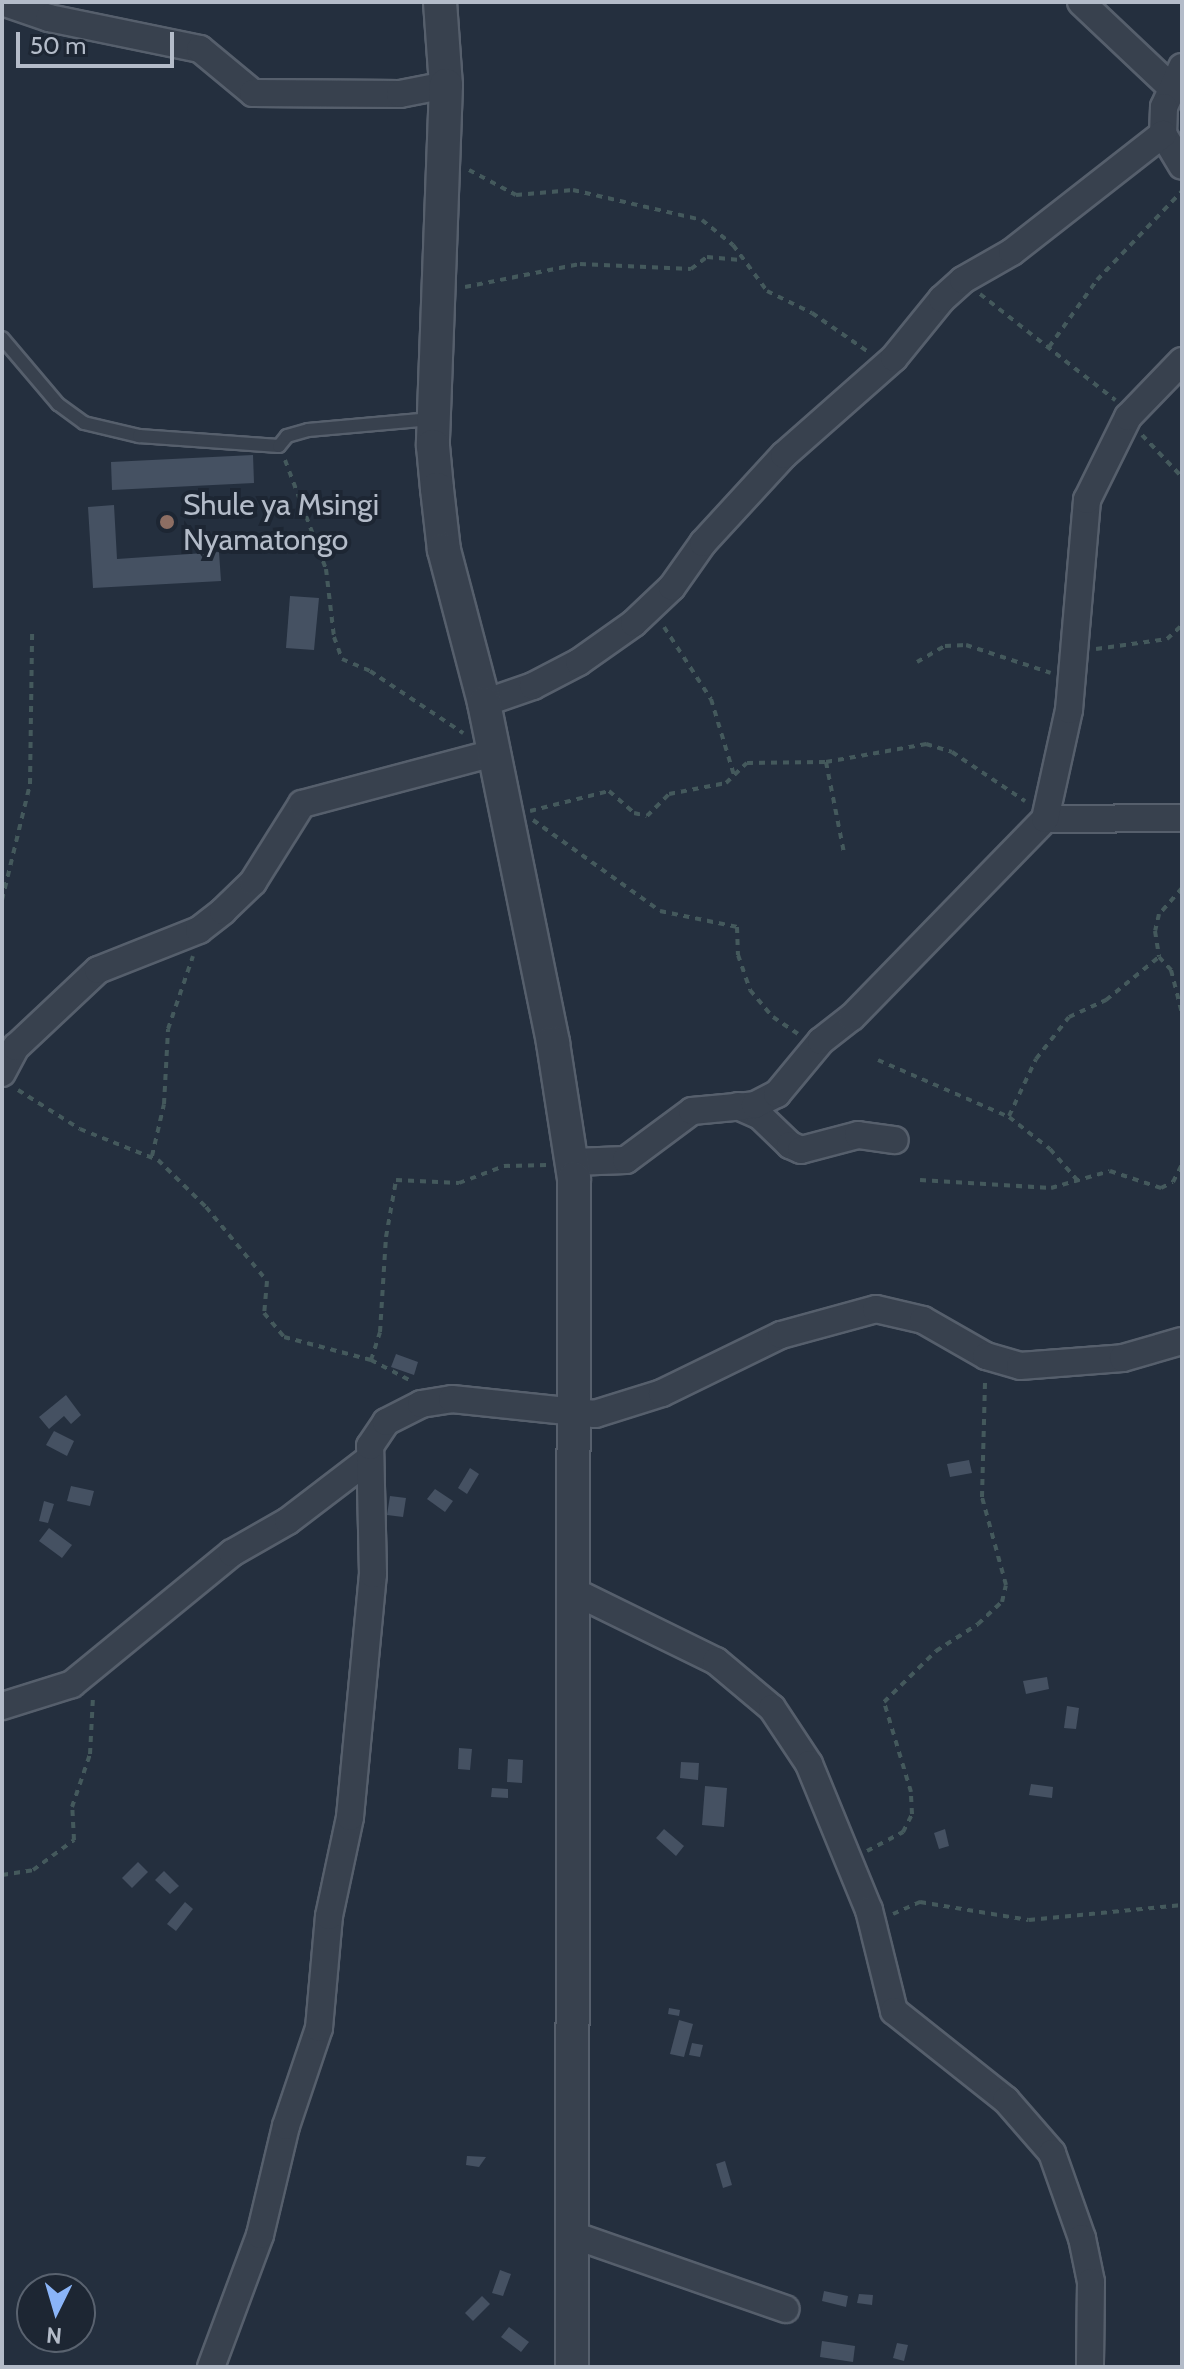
<!DOCTYPE html>
<style>
body{margin:0}
#map{position:relative;width:1184px;height:2369px;overflow:hidden;background:#242f3e;font-family:Cabin,sans-serif}
div>[style]{position:absolute}
[style*='--x']{left:calc(var(--x)*1px);top:calc(var(--y)*1px);width:calc(var(--w)*1px);rotate:calc(var(--a)*1deg)}
.building>*{inset:0;background:#455162}
.path>*{height:4px;margin-top:-2px;transform-origin:0;background:repeating-linear-gradient(90deg,#44595c 0 6px,transparent 0 12px)}
.roads{filter:drop-shadow(2px 0 #565f6c) drop-shadow(-2px 0 #565f6c) drop-shadow(0 2px #565f6c) drop-shadow(0 -2px #565f6c)}
.service>*{height:12px;margin:-6px;padding:0 6px;transform-origin:6px;border-radius:6px;background:#38414e}
.minor>*{height:26px;margin:-13px;padding:0 13px;transform-origin:13px;border-radius:13px;background:#38414e}
.tertiary>*{height:32px;margin:-16px;padding:0 16px;transform-origin:16px;border-radius:16px;background:#38414e}
.dots>*{width:22px;height:22px;translate:-50% -50%;box-sizing:border-box;border:4px solid #1d2633;border-radius:50%}
span{translate:-50% -50%;white-space:nowrap;text-align:center;line-height:1.15;-webkit-text-stroke:8px #1d2633;paint-order:stroke}
.poi-label{font-size:30px;color:#b4bcc9}
.left{translate:0 -50%;text-align:left}
.frame{position:absolute;inset:0;border:4px solid #b4bcc9;pointer-events:none}
.north{position:absolute;left:16px;top:2273px;width:80px;height:80px;box-sizing:border-box;background:#1d2633;border:2px solid #59626f;border-radius:50%;rotate:185deg;font-size:22px;font-weight:700;line-height:32px;text-align:center;color:#b4bcc9}
.north::after{content:'';display:block;margin:auto;width:28px;height:36px;background:#8ab4f8;clip-path:polygon(50% 0,100% 100%,50% 72%,0 100%)}
.scale{position:absolute;left:16px;top:32px;width:158px;height:36px;box-sizing:border-box;border:4px solid #b4bcc9;border-top:0;padding-left:10px;font-size:24px;line-height:28px;white-space:nowrap;color:#b4bcc9;-webkit-text-stroke:6px #1d2633;paint-order:stroke}
</style>
<div id="map">
<div class="building">
<i style="clip-path:polygon(253px 455px,254px 483px,112px 490px,111px 462px)"></i>
<i style="clip-path:polygon(114px 505px,117px 559px,219px 552px,221px 581px,93px 588px,88px 507px)"></i>
<i style="clip-path:polygon(290px 596px,319px 598px,314px 650px,286px 648px)"></i>
<i style="clip-path:polygon(396px 1354px,418px 1362px,414px 1375px,391px 1367px)"></i>
<i style="clip-path:polygon(66px 1395px,81px 1415px,71px 1424px,64px 1416px,49px 1429px,39px 1417px)"></i>
<i style="clip-path:polygon(54px 1431px,74px 1441px,67px 1456px,46px 1445px)"></i>
<i style="clip-path:polygon(969px 1460px,972px 1473px,950px 1477px,947px 1464px)"></i>
<i style="clip-path:polygon(470px 1468px,479px 1474px,467px 1494px,458px 1488px)"></i>
<i style="clip-path:polygon(71px 1486px,94px 1491px,90px 1506px,67px 1501px)"></i>
<i style="clip-path:polygon(435px 1489px,453px 1501px,445px 1512px,427px 1499px)"></i>
<i style="clip-path:polygon(390px 1496px,406px 1498px,403px 1517px,387px 1515px)"></i>
<i style="clip-path:polygon(44px 1501px,54px 1504px,48px 1523px,39px 1521px)"></i>
<i style="clip-path:polygon(49px 1528px,72px 1545px,62px 1558px,39px 1541px)"></i>
<i style="clip-path:polygon(1047px 1677px,1049px 1689px,1026px 1694px,1023px 1681px)"></i>
<i style="clip-path:polygon(1067px 1706px,1079px 1708px,1076px 1729px,1064px 1728px)"></i>
<i style="clip-path:polygon(459px 1748px,472px 1749px,470px 1770px,458px 1769px)"></i>
<i style="clip-path:polygon(508px 1759px,523px 1760px,522px 1783px,507px 1782px)"></i>
<i style="clip-path:polygon(681px 1762px,699px 1763px,698px 1780px,680px 1778px)"></i>
<i style="clip-path:polygon(1031px 1784px,1053px 1787px,1052px 1798px,1029px 1795px)"></i>
<i style="clip-path:polygon(705px 1786px,727px 1788px,724px 1827px,702px 1825px)"></i>
<i style="clip-path:polygon(492px 1788px,508px 1789px,508px 1798px,491px 1797px)"></i>
<i style="clip-path:polygon(664px 1829px,684px 1846px,676px 1856px,656px 1838px)"></i>
<i style="clip-path:polygon(945px 1829px,949px 1846px,939px 1849px,934px 1833px)"></i>
<i style="clip-path:polygon(138px 1862px,148px 1872px,132px 1888px,122px 1878px)"></i>
<i style="clip-path:polygon(164px 1871px,179px 1886px,170px 1894px,155px 1880px)"></i>
<i style="clip-path:polygon(185px 1902px,193px 1909px,176px 1931px,167px 1924px)"></i>
<i style="clip-path:polygon(669px 2008px,680px 2010px,679px 2016px,668px 2014px)"></i>
<i style="clip-path:polygon(679px 2020px,693px 2024px,684px 2057px,670px 2054px)"></i>
<i style="clip-path:polygon(692px 2043px,703px 2045px,700px 2057px,689px 2055px)"></i>
<i style="clip-path:polygon(467px 2156px,486px 2157px,479px 2167px,466px 2165px)"></i>
<i style="clip-path:polygon(725px 2161px,732px 2185px,723px 2188px,716px 2164px)"></i>
<i style="clip-path:polygon(500px 2270px,511px 2274px,503px 2296px,492px 2293px)"></i>
<i style="clip-path:polygon(824px 2291px,848px 2296px,846px 2307px,822px 2301px)"></i>
<i style="clip-path:polygon(859px 2294px,873px 2295px,872px 2305px,857px 2303px)"></i>
<i style="clip-path:polygon(482px 2296px,490px 2304px,473px 2321px,465px 2313px)"></i>
<i style="clip-path:polygon(509px 2327px,529px 2342px,521px 2352px,501px 2337px)"></i>
<i style="clip-path:polygon(822px 2341px,855px 2346px,853px 2362px,820px 2357px)"></i>
<i style="clip-path:polygon(897px 2343px,908px 2345px,904px 2361px,893px 2358px)"></i>
</div>
<div class="path">
<i style="--x:469;--y:170;--w:53;--a:28"></i>
<i style="--x:516;--y:195;--w:57;--a:-5"></i>
<i style="--x:573;--y:190;--w:132;--a:13.1"></i>
<i style="--x:702;--y:220;--w:40;--a:39"></i>
<i style="--x:733;--y:245;--w:57;--a:53.5"></i>
<i style="--x:767;--y:291;--w:50;--a:26.1"></i>
<i style="--x:812;--y:313;--w:67;--a:34.6"></i>
<i style="--x:465;--y:287;--w:117;--a:-11.3"></i>
<i style="--x:580;--y:264;--w:111;--a:2.6"></i>
<i style="--x:691;--y:269;--w:20;--a:-37"></i>
<i style="--x:707;--y:257;--w:36;--a:5"></i>
<i style="--x:980;--y:294;--w:172;--a:38.1"></i>
<i style="--x:1049;--y:347;--w:82;--a:-54.4"></i>
<i style="--x:1097;--y:280;--w:123;--a:-46.3"></i>
<i style="--x:1142;--y:435;--w:58;--a:46.4"></i>
<i style="--x:285;--y:460;--w:116;--a:69.4"></i>
<i style="--x:326;--y:569;--w:68;--a:83.3"></i>
<i style="--x:334;--y:637;--w:23;--a:70"></i>
<i style="--x:342;--y:659;--w:30;--a:23"></i>
<i style="--x:370;--y:671;--w:112;--a:33.7"></i>
<i style="--x:664;--y:627;--w:86;--a:56.9"></i>
<i style="--x:711;--y:699;--w:79;--a:73.2"></i>
<i style="--x:1096;--y:649;--w:72;--a:-8"></i>
<i style="--x:1167;--y:639;--w:21;--a:-43"></i>
<i style="--x:917;--y:662;--w:32;--a:-30"></i>
<i style="--x:945;--y:646;--w:21;--a:-3"></i>
<i style="--x:966;--y:645;--w:89;--a:18.2"></i>
<i style="--x:826;--y:762;--w:93;--a:78.8"></i>
<i style="--x:530;--y:811;--w:81;--a:-14.2"></i>
<i style="--x:609;--y:791;--w:33;--a:41"></i>
<i style="--x:634;--y:813;--w:13;--a:13"></i>
<i style="--x:647;--y:816;--w:31;--a:-45"></i>
<i style="--x:669;--y:794;--w:58;--a:-10.9"></i>
<i style="--x:726;--y:783;--w:29;--a:-44"></i>
<i style="--x:747;--y:763;--w:79;--a:-0.7"></i>
<i style="--x:826;--y:762;--w:102;--a:-10.2"></i>
<i style="--x:926;--y:744;--w:27;--a:17"></i>
<i style="--x:952;--y:752;--w:88;--a:33.9"></i>
<i style="--x:533;--y:820;--w:156;--a:35.6"></i>
<i style="--x:660;--y:911;--w:79;--a:11.7"></i>
<i style="--x:737;--y:927;--w:28;--a:88"></i>
<i style="--x:738;--y:955;--w:37;--a:71"></i>
<i style="--x:750;--y:990;--w:35;--a:50"></i>
<i style="--x:773;--y:1017;--w:30;--a:34"></i>
<i style="--x:1182;--y:888;--w:35;--a:131"></i>
<i style="--x:1159;--y:914;--w:17;--a:103"></i>
<i style="--x:1155;--y:931;--w:26;--a:81"></i>
<i style="--x:1159;--y:957;--w:18;--a:47"></i>
<i style="--x:1171;--y:970;--w:44;--a:75.7"></i>
<i style="--x:2;--y:900;--w:119;--a:-76.4"></i>
<i style="--x:30;--y:784;--w:150;--a:-89.2"></i>
<i style="--x:878;--y:1060;--w:143;--a:23.5"></i>
<i style="--x:1009;--y:1117;--w:52;--a:38"></i>
<i style="--x:1050;--y:1149;--w:43;--a:48.8"></i>
<i style="--x:18;--y:1090;--w:73;--a:32.2"></i>
<i style="--x:80;--y:1129;--w:84;--a:21.7"></i>
<i style="--x:158;--y:1160;--w:67;--a:44.4"></i>
<i style="--x:206;--y:1207;--w:96;--a:50.5"></i>
<i style="--x:267;--y:1281;--w:32;--a:95"></i>
<i style="--x:264;--y:1313;--w:31;--a:50"></i>
<i style="--x:284;--y:1337;--w:90;--a:14.8"></i>
<i style="--x:371;--y:1360;--w:47;--a:27.6"></i>
<i style="--x:1009;--y:1116;--w:63;--a:-64.7"></i>
<i style="--x:1036;--y:1059;--w:53;--a:-51.8"></i>
<i style="--x:1069;--y:1017;--w:41;--a:-24.7"></i>
<i style="--x:1106;--y:1000;--w:68;--a:-39.1"></i>
<i style="--x:152;--y:1156;--w:53;--a:-77"></i>
<i style="--x:164;--y:1104;--w:75;--a:-86.9"></i>
<i style="--x:168;--y:1029;--w:77;--a:-71.1"></i>
<i style="--x:920;--y:1180;--w:131;--a:3.5"></i>
<i style="--x:1051;--y:1188;--w:61;--a:-16.1"></i>
<i style="--x:1110;--y:1171;--w:54;--a:18.4"></i>
<i style="--x:1161;--y:1188;--w:13;--a:-27"></i>
<i style="--x:1173;--y:1182;--w:20;--a:-63"></i>
<i style="--x:371;--y:1360;--w:29;--a:-72"></i>
<i style="--x:380;--y:1332;--w:95;--a:-86.4"></i>
<i style="--x:386;--y:1237;--w:58;--a:-80"></i>
<i style="--x:396;--y:1180;--w:63;--a:2.7"></i>
<i style="--x:459;--y:1183;--w:48;--a:-20.7"></i>
<i style="--x:504;--y:1166;--w:43;--a:-1.3"></i>
<i style="--x:867;--y:1851;--w:41;--a:-27.8"></i>
<i style="--x:903;--y:1832;--w:20;--a:-63"></i>
<i style="--x:912;--y:1814;--w:22;--a:-93"></i>
<i style="--x:911;--y:1792;--w:94;--a:-106.7"></i>
<i style="--x:884;--y:1702;--w:73;--a:-44.4"></i>
<i style="--x:936;--y:1651;--w:50;--a:-32.7"></i>
<i style="--x:978;--y:1624;--w:33;--a:-43"></i>
<i style="--x:1002;--y:1602;--w:17;--a:-77"></i>
<i style="--x:1006;--y:1585;--w:91;--a:-105.3"></i>
<i style="--x:982;--y:1497;--w:118;--a:-88.5"></i>
<i style="--x:2;--y:1875;--w:31;--a:-9"></i>
<i style="--x:33;--y:1870;--w:51;--a:-36.2"></i>
<i style="--x:74;--y:1840;--w:33;--a:-93"></i>
<i style="--x:72;--y:1807;--w:56;--a:-71.2"></i>
<i style="--x:90;--y:1754;--w:57;--a:-87"></i>
<i style="--x:893;--y:1914;--w:30;--a:-24"></i>
<i style="--x:920;--y:1902;--w:110;--a:9.4"></i>
<i style="--x:1029;--y:1920;--w:154;--a:-5.6"></i>
</div>
<div class="roads">
<div class="service">
<i style="--x:2;--y:338;--w:87;--a:49.7"></i>
<i style="--x:58;--y:404;--w:32;--a:36"></i>
<i style="--x:84;--y:423;--w:57;--a:13.3"></i>
<i style="--x:139;--y:436;--w:140;--a:4.1"></i>
<i style="--x:279;--y:446;--w:13;--a:-51"></i>
<i style="--x:287;--y:436;--w:22;--a:-16"></i>
<i style="--x:308;--y:430;--w:124;--a:-5.1"></i>
</div>
<div class="minor">
<i style="--x:2;--y:2;--w:50;--a:18.8"></i>
<i style="--x:49;--y:18;--w:154;--a:11.6"></i>
<i style="--x:200;--y:49;--w:69;--a:39.7"></i>
<i style="--x:253;--y:93;--w:147;--a:0.4"></i>
<i style="--x:400;--y:94;--w:47;--a:-11.1"></i>
<i style="--x:1081;--y:2;--w:124;--a:43.4"></i>
<i style="--x:1182;--y:67;--w:44;--a:114.2"></i>
<i style="--x:1164;--y:107;--w:27;--a:92"></i>
<i style="--x:1163;--y:134;--w:37;--a:59"></i>
<i style="--x:484;--y:703;--w:52;--a:-19.1"></i>
<i style="--x:533;--y:686;--w:52;--a:-27.6"></i>
<i style="--x:579;--y:662;--w:67;--a:-35.3"></i>
<i style="--x:634;--y:623;--w:52;--a:-43.5"></i>
<i style="--x:672;--y:587;--w:54;--a:-54.8"></i>
<i style="--x:703;--y:543;--w:120;--a:-47.4"></i>
<i style="--x:784;--y:455;--w:147;--a:-41.4"></i>
<i style="--x:894;--y:358;--w:76;--a:-50.9"></i>
<i style="--x:942;--y:299;--w:28;--a:-42"></i>
<i style="--x:963;--y:280;--w:56;--a:-29.7"></i>
<i style="--x:1012;--y:252;--w:192;--a:-38"></i>
<i style="--x:1045;--y:819;--w:137;--a:-0.4"></i>
<i style="--x:2;--y:1073;--w:30;--a:-62"></i>
<i style="--x:16;--y:1047;--w:112;--a:-43.2"></i>
<i style="--x:98;--y:970;--w:109;--a:-21.6"></i>
<i style="--x:199;--y:930;--w:31;--a:-38"></i>
<i style="--x:223;--y:911;--w:42;--a:-44"></i>
<i style="--x:253;--y:882;--w:92;--a:-57.9"></i>
<i style="--x:302;--y:804;--w:199;--a:-14.9"></i>
<i style="--x:738;--y:1106;--w:24;--a:24"></i>
<i style="--x:760;--y:1116;--w:42;--a:44"></i>
<i style="--x:790;--y:1145;--w:12;--a:24"></i>
<i style="--x:801;--y:1150;--w:59;--a:-14.7"></i>
<i style="--x:858;--y:1135;--w:37;--a:8"></i>
<i style="--x:573;--y:1162;--w:53;--a:-2.2"></i>
<i style="--x:626;--y:1160;--w:82;--a:-36.6"></i>
<i style="--x:692;--y:1111;--w:63;--a:-5.4"></i>
<i style="--x:755;--y:1105;--w:25;--a:-27"></i>
<i style="--x:777;--y:1094;--w:69;--a:-50.3"></i>
<i style="--x:821;--y:1041;--w:39;--a:-38"></i>
<i style="--x:852;--y:1017;--w:277;--a:-45.7"></i>
<i style="--x:1045;--y:819;--w:112;--a:-77.6"></i>
<i style="--x:1069;--y:710;--w:211;--a:-85.1"></i>
<i style="--x:1087;--y:500;--w:93;--a:-63.7"></i>
<i style="--x:1128;--y:417;--w:78;--a:-46"></i>
<i style="--x:575;--y:1592;--w:157;--a:26.1"></i>
<i style="--x:716;--y:1661;--w:73;--a:40"></i>
<i style="--x:772;--y:1708;--w:67;--a:56.5"></i>
<i style="--x:809;--y:1764;--w:158;--a:67.7"></i>
<i style="--x:869;--y:1910;--w:104;--a:76.1"></i>
<i style="--x:894;--y:2011;--w:143;--a:38.5"></i>
<i style="--x:1006;--y:2100;--w:70;--a:49"></i>
<i style="--x:1052;--y:2153;--w:90;--a:70.6"></i>
<i style="--x:1082;--y:2238;--w:45;--a:78.4"></i>
<i style="--x:1091;--y:2282;--w:85;--a:90.7"></i>
<i style="--x:2;--y:1706;--w:73;--a:-17.4"></i>
<i style="--x:72;--y:1684;--w:207;--a:-39.3"></i>
<i style="--x:232;--y:1553;--w:64;--a:-29.7"></i>
<i style="--x:288;--y:1521;--w:102;--a:-37.4"></i>
<i style="--x:573;--y:2235;--w:225;--a:19.2"></i>
<i style="--x:211;--y:2367;--w:141;--a:-69.6"></i>
<i style="--x:260;--y:2235;--w:112;--a:-76.6"></i>
<i style="--x:286;--y:2126;--w:103;--a:-71.4"></i>
<i style="--x:319;--y:2028;--w:112;--a:-84.9"></i>
<i style="--x:329;--y:1916;--w:101;--a:-78"></i>
<i style="--x:350;--y:1817;--w:244;--a:-84.6"></i>
<i style="--x:373;--y:1574;--w:128;--a:-91.3"></i>
<i style="--x:370;--y:1446;--w:29;--a:-56"></i>
<i style="--x:386;--y:1422;--w:39;--a:-27"></i>
<i style="--x:421;--y:1404;--w:31;--a:-9"></i>
<i style="--x:452;--y:1399;--w:144;--a:6"></i>
<i style="--x:595;--y:1414;--w:70;--a:-17.4"></i>
<i style="--x:662;--y:1393;--w:132;--a:-26"></i>
<i style="--x:781;--y:1335;--w:98;--a:-15.3"></i>
<i style="--x:876;--y:1309;--w:48;--a:13.2"></i>
<i style="--x:923;--y:1320;--w:73;--a:29.7"></i>
<i style="--x:986;--y:1356;--w:35;--a:16"></i>
<i style="--x:1020;--y:1366;--w:103;--a:-4.4"></i>
<i style="--x:1123;--y:1358;--w:61;--a:-16.1"></i>
</div>
<div class="tertiary">
<i style="--x:440;--y:2;--w:83;--a:85.9"></i>
<i style="--x:446;--y:85;--w:361;--a:92.1"></i>
<i style="--x:433;--y:446;--w:43;--a:84.7"></i>
<i style="--x:437;--y:489;--w:61;--a:83.5"></i>
<i style="--x:444;--y:550;--w:158;--a:75.3"></i>
<i style="--x:484;--y:703;--w:347;--a:78.5"></i>
<i style="--x:553;--y:1043;--w:137;--a:81.2"></i>
<i style="--x:574;--y:1178;--w:1189;--a:90.1"></i>
</div>
</div>
<div class="dots">
<i style="left:167px;top:522px;background:#8d6e63"></i>
</div>
<div class="poi-label">
<span class="left" style="left:183px;top:522px">Shule ya Msingi<br>Nyamatongo</span>
</div>
<div class="frame"></div>
<div class="north">N</div>
<div class="scale">50 m</div>
</div>
